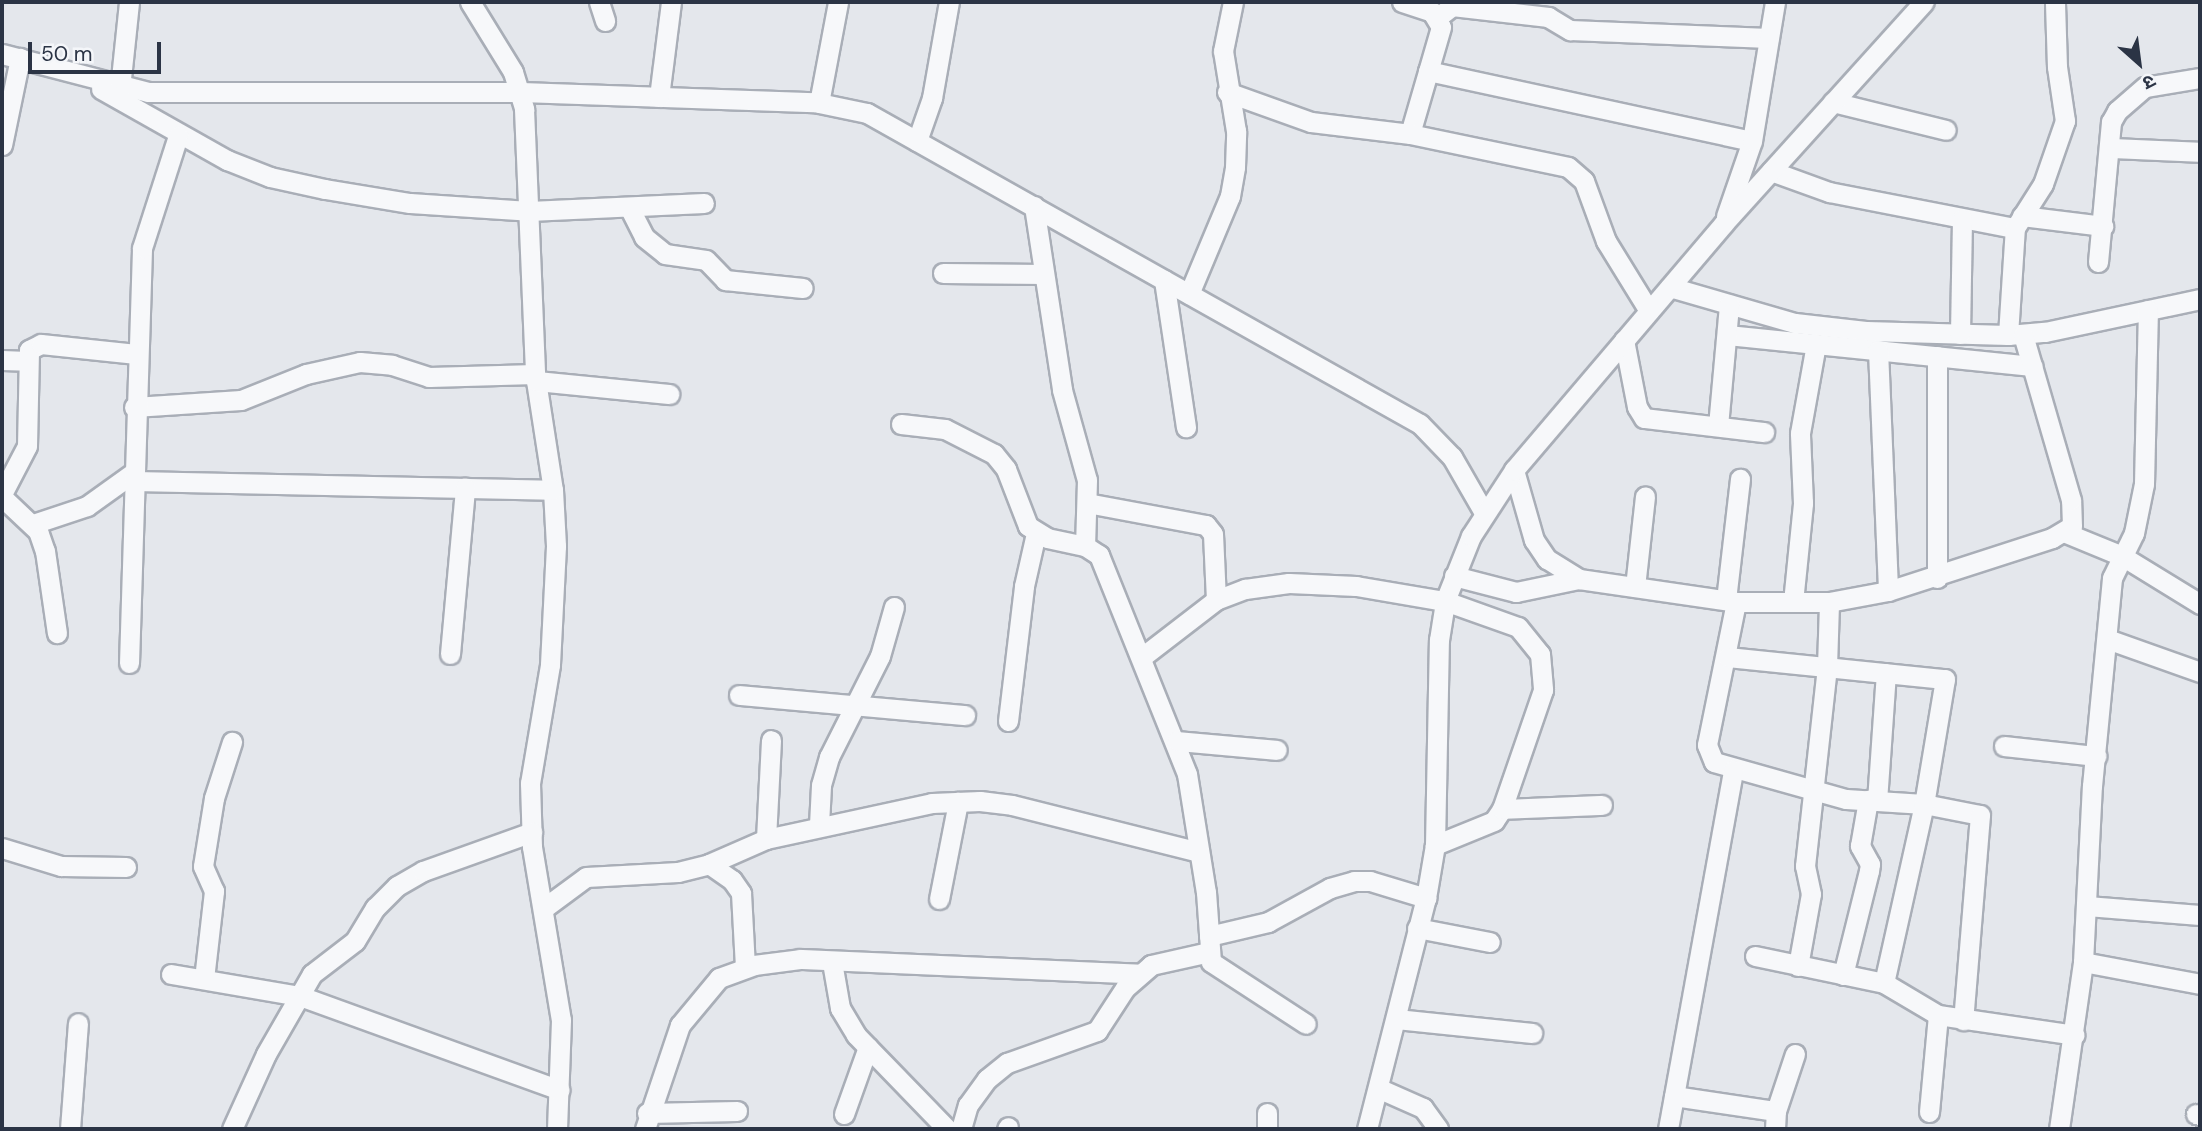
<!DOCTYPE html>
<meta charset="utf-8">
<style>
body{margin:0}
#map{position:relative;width:2202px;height:1131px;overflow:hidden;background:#e4e7ec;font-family:"DM Sans","Noto Sans Devanagari",sans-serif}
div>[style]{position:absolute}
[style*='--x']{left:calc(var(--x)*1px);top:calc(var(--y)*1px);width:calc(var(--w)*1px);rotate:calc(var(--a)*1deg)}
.roads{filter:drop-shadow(2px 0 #a9aeb7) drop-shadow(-2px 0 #a9aeb7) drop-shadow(0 2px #a9aeb7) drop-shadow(0 -2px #a9aeb7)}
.minor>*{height:19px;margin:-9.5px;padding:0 9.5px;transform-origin:9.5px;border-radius:9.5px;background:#f7f8fa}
span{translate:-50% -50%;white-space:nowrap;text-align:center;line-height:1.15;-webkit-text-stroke:7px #f4f6f9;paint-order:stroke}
.frame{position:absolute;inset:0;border:4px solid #2b3445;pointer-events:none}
.north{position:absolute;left:2104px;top:28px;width:70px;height:70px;-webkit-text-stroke:5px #f4f6f9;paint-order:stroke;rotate:152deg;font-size:19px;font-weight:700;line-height:28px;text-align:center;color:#2b3445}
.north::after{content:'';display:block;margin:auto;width:24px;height:32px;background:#2b3445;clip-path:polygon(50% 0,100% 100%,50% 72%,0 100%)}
.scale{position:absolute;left:28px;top:42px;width:133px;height:32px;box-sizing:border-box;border:4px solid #2b3445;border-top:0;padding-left:9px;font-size:21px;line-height:24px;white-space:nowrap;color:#2b3445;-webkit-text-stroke:5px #f4f6f9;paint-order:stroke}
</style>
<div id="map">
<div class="roads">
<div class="minor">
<i style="--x:470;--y:2;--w:82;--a:58.4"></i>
<i style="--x:513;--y:72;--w:39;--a:73"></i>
<i style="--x:524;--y:109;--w:265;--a:87.6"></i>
<i style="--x:535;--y:374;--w:117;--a:81.2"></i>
<i style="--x:553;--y:490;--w:56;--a:86.9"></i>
<i style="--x:556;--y:546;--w:119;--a:92.9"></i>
<i style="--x:550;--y:665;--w:120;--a:99.6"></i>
<i style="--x:530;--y:783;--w:64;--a:88.2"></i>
<i style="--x:532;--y:847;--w:175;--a:80.5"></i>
<i style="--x:561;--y:1020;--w:109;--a:92.1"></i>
<i style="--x:599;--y:2;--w:20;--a:72"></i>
<i style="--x:1402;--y:2;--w:32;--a:18"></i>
<i style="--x:1432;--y:12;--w:17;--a:59"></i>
<i style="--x:1441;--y:27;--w:111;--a:106.2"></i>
<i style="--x:1438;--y:17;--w:18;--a:-38"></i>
<i style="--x:1452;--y:6;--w:97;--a:6.5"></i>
<i style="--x:1548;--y:17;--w:26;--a:31"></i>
<i style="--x:1570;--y:30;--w:199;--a:2.3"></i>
<i style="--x:2;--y:54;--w:151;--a:14.6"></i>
<i style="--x:148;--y:92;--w:373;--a:0"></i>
<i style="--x:521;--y:92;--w:293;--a:2"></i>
<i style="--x:814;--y:102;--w:54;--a:11.7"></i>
<i style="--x:867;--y:113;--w:634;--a:29.35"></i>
<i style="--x:1420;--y:424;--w:46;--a:45.9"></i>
<i style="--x:1452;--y:457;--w:62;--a:60.1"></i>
<i style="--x:1428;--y:71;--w:331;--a:12.2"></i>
<i style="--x:120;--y:88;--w:86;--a:-84"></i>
<i style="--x:101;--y:89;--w:145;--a:29.4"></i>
<i style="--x:227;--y:160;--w:46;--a:21.6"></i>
<i style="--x:270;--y:177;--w:56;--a:12.3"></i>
<i style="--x:325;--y:189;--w:86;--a:9.4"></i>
<i style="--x:410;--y:203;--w:119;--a:3.8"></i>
<i style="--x:529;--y:211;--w:175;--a:-2.6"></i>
<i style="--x:1227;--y:92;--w:89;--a:19.7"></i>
<i style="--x:1311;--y:122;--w:100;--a:6.9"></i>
<i style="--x:1410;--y:134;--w:161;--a:11.8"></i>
<i style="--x:1568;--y:167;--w:21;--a:41"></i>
<i style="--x:1584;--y:181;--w:64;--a:69.9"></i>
<i style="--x:1606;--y:241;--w:82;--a:58.4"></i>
<i style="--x:659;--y:97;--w:96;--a:-82.8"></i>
<i style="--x:1833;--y:102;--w:116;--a:13.9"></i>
<i style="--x:819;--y:103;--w:103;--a:-79.3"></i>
<i style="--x:917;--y:141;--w:46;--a:-70.8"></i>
<i style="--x:932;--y:98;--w:97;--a:-80"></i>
<i style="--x:2;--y:145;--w:89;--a:-78.3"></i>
<i style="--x:2110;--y:148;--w:90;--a:2.5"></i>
<i style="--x:1771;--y:171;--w:62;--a:19.9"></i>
<i style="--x:1829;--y:192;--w:189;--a:11"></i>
<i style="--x:1034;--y:206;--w:186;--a:81.3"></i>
<i style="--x:1062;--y:390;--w:93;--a:74.5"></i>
<i style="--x:1087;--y:480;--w:66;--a:91.7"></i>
<i style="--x:630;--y:209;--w:31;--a:63"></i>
<i style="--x:644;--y:237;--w:27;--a:39"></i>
<i style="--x:665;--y:254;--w:41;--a:8.3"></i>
<i style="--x:706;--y:260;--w:28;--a:46"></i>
<i style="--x:725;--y:280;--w:78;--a:5.9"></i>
<i style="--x:1726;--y:216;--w:79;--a:-70.9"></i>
<i style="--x:1752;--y:141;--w:141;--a:-80.6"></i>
<i style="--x:2022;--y:216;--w:82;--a:7"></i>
<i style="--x:2098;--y:262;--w:141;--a:-84.7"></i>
<i style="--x:2111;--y:122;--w:13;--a:-61"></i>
<i style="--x:2117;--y:111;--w:37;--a:-41"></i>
<i style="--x:2145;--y:87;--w:56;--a:-9.3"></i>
<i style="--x:943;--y:273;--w:101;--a:0.6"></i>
<i style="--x:1164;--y:280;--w:149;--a:81.5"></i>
<i style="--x:1670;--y:287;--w:130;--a:16.1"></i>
<i style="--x:1795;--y:323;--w:71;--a:6.4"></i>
<i style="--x:1866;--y:331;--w:142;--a:1.6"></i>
<i style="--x:2008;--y:335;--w:37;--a:-5"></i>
<i style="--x:2045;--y:332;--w:158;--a:-12"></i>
<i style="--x:1189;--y:294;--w:106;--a:-67.3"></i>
<i style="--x:1230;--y:196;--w:29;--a:-80"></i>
<i style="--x:1235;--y:167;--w:36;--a:-88"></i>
<i style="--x:1236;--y:131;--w:81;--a:-99.2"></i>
<i style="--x:1223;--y:51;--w:50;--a:-78.5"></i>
<i style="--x:1960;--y:334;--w:115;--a:-89"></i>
<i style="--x:1727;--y:335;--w:307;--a:5.8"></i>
<i style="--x:2008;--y:335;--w:107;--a:-86.3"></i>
<i style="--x:2015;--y:228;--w:52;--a:-57.5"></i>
<i style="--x:2043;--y:184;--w:67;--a:-70.8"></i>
<i style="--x:2065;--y:121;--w:55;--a:-98.4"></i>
<i style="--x:2057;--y:67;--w:65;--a:-91.8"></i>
<i style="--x:1624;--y:340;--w:68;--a:79"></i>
<i style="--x:1637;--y:407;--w:13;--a:58"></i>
<i style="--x:1644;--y:418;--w:121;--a:6.7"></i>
<i style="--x:1878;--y:350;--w:241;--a:87.6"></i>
<i style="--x:2;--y:360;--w:25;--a:2"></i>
<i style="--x:536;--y:381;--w:134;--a:5.6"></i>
<i style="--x:134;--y:407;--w:107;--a:-3.7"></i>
<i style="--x:241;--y:400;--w:70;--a:-21.8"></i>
<i style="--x:306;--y:374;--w:55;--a:-12.5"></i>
<i style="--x:360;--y:362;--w:32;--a:5"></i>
<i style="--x:392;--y:365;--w:39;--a:18"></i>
<i style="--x:429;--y:377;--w:106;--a:-1.6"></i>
<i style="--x:901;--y:424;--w:44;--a:6.5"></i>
<i style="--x:945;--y:429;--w:55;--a:27"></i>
<i style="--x:994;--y:454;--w:19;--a:51"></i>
<i style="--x:1006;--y:469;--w:61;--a:68.9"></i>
<i style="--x:1028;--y:526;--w:22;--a:32"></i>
<i style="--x:1047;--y:538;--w:39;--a:12"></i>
<i style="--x:1085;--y:546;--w:17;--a:33"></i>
<i style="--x:1099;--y:555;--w:236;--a:68.1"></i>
<i style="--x:1187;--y:774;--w:120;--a:80.9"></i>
<i style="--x:1206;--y:892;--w:70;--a:85.9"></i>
<i style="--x:1211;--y:962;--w:113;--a:33.1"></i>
<i style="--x:1718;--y:426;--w:122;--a:-84.8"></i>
<i style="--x:1514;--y:470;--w:73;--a:74.1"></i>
<i style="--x:1534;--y:540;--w:23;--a:56"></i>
<i style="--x:1547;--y:559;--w:38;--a:32"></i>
<i style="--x:1579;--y:579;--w:159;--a:8.3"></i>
<i style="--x:1736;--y:602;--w:93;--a:0"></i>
<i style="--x:1829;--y:602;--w:60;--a:-10.6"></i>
<i style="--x:1888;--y:591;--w:172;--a:-17.9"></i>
<i style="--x:2052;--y:538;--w:23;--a:-31"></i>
<i style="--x:2072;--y:526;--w:26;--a:-92"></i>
<i style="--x:2071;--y:500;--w:172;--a:-106.2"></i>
<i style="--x:132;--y:481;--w:421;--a:1.2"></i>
<i style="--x:2;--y:494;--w:54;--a:-62.5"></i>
<i style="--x:27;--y:446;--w:96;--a:-88.8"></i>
<i style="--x:29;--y:350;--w:13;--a:-27"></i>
<i style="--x:41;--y:344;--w:96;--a:6"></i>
<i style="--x:2;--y:497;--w:50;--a:43.4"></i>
<i style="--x:38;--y:531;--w:21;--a:71"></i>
<i style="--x:45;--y:551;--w:83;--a:81.7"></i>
<i style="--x:1087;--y:503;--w:121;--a:10.5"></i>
<i style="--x:1206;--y:525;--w:11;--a:52"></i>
<i style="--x:1213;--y:534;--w:66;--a:87.4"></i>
<i style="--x:33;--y:524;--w:57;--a:-18.4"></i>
<i style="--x:87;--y:506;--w:57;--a:-35.7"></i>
<i style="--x:2066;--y:533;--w:61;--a:22.3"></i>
<i style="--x:2122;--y:556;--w:92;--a:31.6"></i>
<i style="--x:1454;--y:576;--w:64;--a:14.5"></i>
<i style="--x:1516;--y:592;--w:64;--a:-11.7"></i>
<i style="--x:1937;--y:578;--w:222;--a:-90"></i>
<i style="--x:1635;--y:587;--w:91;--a:-83.7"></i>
<i style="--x:1726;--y:600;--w:122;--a:-83.4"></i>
<i style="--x:1736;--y:602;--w:146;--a:101.5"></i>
<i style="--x:1707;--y:745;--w:18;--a:68"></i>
<i style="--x:1714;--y:762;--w:137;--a:15.7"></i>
<i style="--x:1846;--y:799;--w:78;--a:3.7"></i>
<i style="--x:1924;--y:804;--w:57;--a:11.1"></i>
<i style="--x:1980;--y:815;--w:206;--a:94.7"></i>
<i style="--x:1793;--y:602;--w:100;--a:-84.2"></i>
<i style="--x:1803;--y:503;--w:70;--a:-92.5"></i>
<i style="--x:1800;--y:433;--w:90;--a:-79.8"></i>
<i style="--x:2107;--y:639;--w:99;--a:19.5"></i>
<i style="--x:450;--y:654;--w:167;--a:-84.8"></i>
<i style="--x:1142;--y:657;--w:93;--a:-37.6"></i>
<i style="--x:1216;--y:600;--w:31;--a:-21"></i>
<i style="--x:1245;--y:589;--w:44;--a:-7.8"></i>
<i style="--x:1289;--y:583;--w:67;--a:2.6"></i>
<i style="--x:1356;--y:586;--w:90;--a:9.6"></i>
<i style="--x:1445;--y:601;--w:77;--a:19.6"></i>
<i style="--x:1518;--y:627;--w:35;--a:51"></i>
<i style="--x:1540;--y:654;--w:36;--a:85"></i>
<i style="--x:1543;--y:690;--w:126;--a:109"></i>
<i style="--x:1502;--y:809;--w:14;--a:124"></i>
<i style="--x:1494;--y:821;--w:64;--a:157.9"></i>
<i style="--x:1727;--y:657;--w:219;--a:5.8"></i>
<i style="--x:1945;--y:679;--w:127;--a:99.5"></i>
<i style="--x:1924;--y:804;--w:183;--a:102.6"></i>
<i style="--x:129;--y:663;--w:415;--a:-88.2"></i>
<i style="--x:142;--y:248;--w:118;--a:-72.2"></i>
<i style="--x:739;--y:695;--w:227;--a:5.1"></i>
<i style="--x:1008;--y:721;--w:136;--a:-83.2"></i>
<i style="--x:1024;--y:586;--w:54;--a:-77.2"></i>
<i style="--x:1177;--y:741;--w:100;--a:5.1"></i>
<i style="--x:2004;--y:746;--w:93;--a:6.2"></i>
<i style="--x:1877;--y:801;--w:128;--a:-86"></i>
<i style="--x:1502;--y:809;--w:100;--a:-2.3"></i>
<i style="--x:819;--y:825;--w:40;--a:-87.1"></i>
<i style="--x:821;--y:785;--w:29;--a:-74"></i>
<i style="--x:829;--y:757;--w:113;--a:-63.2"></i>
<i style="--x:880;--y:656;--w:51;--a:-74.1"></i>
<i style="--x:766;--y:839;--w:99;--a:-87.1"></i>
<i style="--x:2;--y:848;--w:62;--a:17"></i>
<i style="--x:61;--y:866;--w:65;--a:0.9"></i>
<i style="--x:709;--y:864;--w:28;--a:35"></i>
<i style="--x:732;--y:880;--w:16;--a:55"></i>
<i style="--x:741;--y:893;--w:75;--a:86.9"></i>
<i style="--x:939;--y:899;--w:99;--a:-78.9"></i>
<i style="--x:2087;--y:906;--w:113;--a:4.6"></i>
<i style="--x:544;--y:908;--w:52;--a:-36.4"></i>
<i style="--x:586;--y:877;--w:92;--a:-3.1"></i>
<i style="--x:678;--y:872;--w:32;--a:-14"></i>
<i style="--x:709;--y:864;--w:62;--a:-23.7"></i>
<i style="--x:766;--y:839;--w:170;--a:-12.2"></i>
<i style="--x:932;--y:803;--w:48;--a:-2.4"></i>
<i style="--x:980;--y:801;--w:32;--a:7"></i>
<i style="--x:1012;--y:805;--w:193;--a:14.1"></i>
<i style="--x:1417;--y:928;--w:74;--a:10.9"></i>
<i style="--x:1209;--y:936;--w:61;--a:-13.3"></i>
<i style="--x:1268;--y:922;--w:71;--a:-28.7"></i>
<i style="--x:1330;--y:888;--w:25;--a:-16"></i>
<i style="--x:1354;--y:881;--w:16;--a:0"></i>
<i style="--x:1370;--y:881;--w:59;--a:16.9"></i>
<i style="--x:1755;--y:956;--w:132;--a:11.8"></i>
<i style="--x:1884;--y:983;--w:63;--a:30.7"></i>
<i style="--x:1938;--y:1015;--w:138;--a:8.3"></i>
<i style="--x:832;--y:962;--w:47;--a:80.1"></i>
<i style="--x:840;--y:1008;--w:31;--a:59"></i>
<i style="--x:856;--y:1035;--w:131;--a:45.9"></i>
<i style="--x:2083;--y:962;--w:119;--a:10.6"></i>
<i style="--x:1798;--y:966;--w:73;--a:-79.8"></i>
<i style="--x:1811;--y:894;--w:29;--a:-102"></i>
<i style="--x:1805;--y:866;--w:200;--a:-83.7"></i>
<i style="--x:1827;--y:667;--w:65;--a:-88.2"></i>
<i style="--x:171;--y:974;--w:131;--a:9.7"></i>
<i style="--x:300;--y:996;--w:276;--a:19.9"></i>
<i style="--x:1843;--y:975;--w:107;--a:-76"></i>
<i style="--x:1869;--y:871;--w:7;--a:-82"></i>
<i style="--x:1870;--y:864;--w:21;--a:-119"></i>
<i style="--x:1860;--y:846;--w:47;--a:-80.1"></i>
<i style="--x:204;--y:979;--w:89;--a:-83.5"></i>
<i style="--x:214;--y:891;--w:27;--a:-114"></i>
<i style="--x:203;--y:866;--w:69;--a:-80.8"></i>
<i style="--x:214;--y:798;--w:59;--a:-72.2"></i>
<i style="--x:1396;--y:1019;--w:137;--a:5.9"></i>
<i style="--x:1380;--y:1089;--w:47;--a:23.8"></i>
<i style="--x:1423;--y:1108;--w:26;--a:54"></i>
<i style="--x:1674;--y:1096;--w:103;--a:8.4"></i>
<i style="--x:1929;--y:1112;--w:97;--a:-84.7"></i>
<i style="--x:647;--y:1113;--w:90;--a:-1.3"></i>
<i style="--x:844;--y:1114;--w:71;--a:-70.3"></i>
<i style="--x:2196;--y:1114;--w:4;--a:14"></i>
<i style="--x:70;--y:1129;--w:106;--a:-85.7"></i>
<i style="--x:232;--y:1129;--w:82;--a:-65.6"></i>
<i style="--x:266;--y:1054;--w:92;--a:-60.1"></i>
<i style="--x:312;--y:974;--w:54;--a:-37.5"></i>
<i style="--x:355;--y:941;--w:39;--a:-59"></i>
<i style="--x:375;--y:908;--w:31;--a:-45"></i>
<i style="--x:397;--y:886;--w:30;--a:-30"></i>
<i style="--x:423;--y:871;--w:116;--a:-19.7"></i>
<i style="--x:645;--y:1129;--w:110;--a:-71.4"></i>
<i style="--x:680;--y:1025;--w:61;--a:-50.3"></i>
<i style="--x:719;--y:978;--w:37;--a:-20"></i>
<i style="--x:754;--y:965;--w:46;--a:-7.4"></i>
<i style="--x:800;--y:959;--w:337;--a:2.5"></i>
<i style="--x:961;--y:1129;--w:25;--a:-74"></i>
<i style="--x:968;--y:1105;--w:32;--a:-54"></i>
<i style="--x:987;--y:1079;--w:26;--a:-39"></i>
<i style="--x:1007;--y:1063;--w:96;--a:-19.6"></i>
<i style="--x:1097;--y:1031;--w:51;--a:-56.9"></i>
<i style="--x:1125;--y:988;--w:35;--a:-41"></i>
<i style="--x:1151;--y:965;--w:59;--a:-12.6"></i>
<i style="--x:1007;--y:1129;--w:2;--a:-63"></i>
<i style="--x:1267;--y:1129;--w:16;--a:-90"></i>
<i style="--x:1367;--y:1129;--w:238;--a:-75.7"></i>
<i style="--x:1426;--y:898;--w:54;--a:-80.4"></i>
<i style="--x:1435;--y:845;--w:205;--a:-88.9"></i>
<i style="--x:1439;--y:640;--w:39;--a:-81"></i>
<i style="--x:1445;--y:601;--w:70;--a:-68.2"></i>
<i style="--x:1471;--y:536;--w:79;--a:-56.9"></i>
<i style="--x:1514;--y:470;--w:324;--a:-49.6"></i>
<i style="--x:1724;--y:223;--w:298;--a:-47.9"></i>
<i style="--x:1668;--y:1129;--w:365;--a:-79.7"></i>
<i style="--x:1775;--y:1129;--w:18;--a:-87"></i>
<i style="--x:1776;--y:1111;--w:60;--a:-71.6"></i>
<i style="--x:2059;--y:1129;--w:169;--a:-81.8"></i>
<i style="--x:2083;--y:962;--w:176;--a:-87.1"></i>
<i style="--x:2092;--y:786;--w:209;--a:-84.5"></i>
<i style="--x:2112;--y:578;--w:50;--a:-63.9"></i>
<i style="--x:2134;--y:533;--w:50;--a:-78.5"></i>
<i style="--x:2144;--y:484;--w:174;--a:-88.7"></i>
</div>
</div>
<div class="frame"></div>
<div class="north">उ</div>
<div class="scale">50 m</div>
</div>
